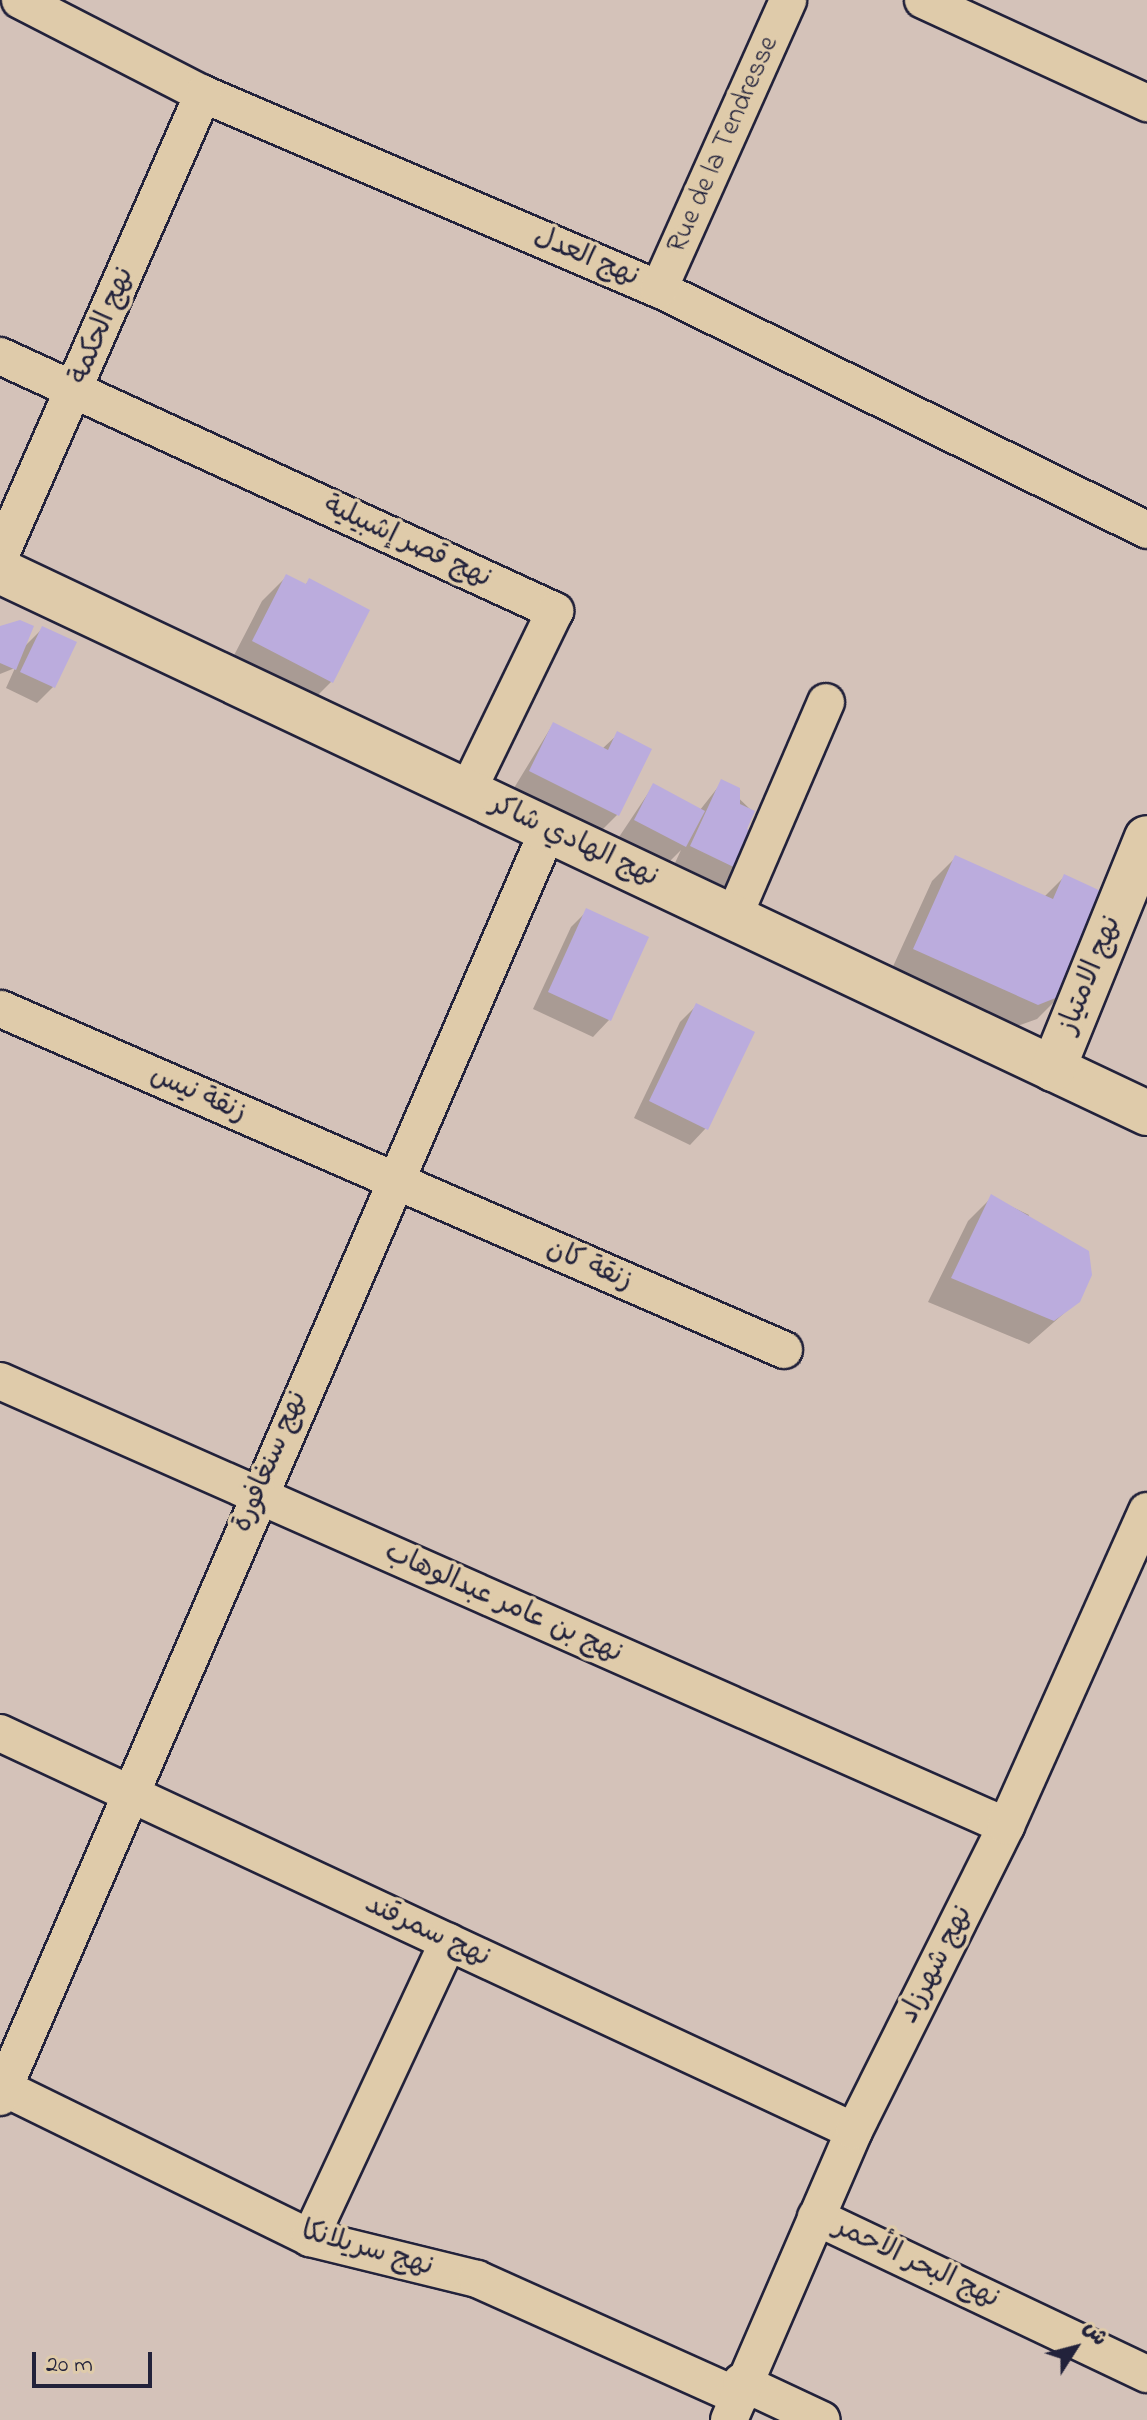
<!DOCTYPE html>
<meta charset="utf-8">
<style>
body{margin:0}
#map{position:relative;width:1147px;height:2420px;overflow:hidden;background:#d4c2b9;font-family:"Indie Flower","Playpen Sans Arabic",sans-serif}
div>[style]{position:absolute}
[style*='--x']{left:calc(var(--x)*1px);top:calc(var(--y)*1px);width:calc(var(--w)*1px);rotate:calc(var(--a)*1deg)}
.shadow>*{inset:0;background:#0003}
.building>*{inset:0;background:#bbacdd}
.roads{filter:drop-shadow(2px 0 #22223b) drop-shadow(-2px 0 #22223b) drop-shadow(0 2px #22223b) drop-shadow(0 -2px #22223b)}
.minor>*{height:36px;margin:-18px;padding:0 18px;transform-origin:18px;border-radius:18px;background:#dfcbaa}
.tertiary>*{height:44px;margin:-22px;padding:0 22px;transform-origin:22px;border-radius:22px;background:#dfcbaa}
span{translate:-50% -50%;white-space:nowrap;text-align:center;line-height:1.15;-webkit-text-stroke:7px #dfcbaa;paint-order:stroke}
.street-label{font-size:28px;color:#22223b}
.north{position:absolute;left:1035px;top:2308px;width:80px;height:80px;-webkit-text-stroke:6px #dfcbaa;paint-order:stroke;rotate:54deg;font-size:22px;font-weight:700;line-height:32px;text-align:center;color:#22223b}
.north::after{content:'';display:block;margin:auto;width:28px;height:36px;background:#22223b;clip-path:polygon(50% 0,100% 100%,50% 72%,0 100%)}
.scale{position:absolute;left:32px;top:2352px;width:120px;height:36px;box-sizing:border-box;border:4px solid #22223b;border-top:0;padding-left:10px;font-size:24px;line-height:28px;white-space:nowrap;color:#22223b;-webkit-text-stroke:6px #dfcbaa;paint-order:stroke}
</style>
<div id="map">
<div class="shadow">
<i style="clip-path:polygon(286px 577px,304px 586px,310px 580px,331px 682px,307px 706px,229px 665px,262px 601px)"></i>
<i style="clip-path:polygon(0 628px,23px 648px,43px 628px,53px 687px,37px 703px,6px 688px,15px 668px,0 674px)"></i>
<i style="clip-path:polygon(553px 724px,602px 749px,618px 734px,617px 815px,601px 831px,514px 788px)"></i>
<i style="clip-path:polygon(722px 782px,752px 811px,744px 830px,744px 872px,728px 888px,675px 863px,681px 850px,668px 863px,619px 837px,653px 786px,700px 810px)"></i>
<i style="clip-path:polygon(956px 857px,1044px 897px,1065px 876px,1062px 994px,1037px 1019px,1012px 1028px,890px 973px,932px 881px)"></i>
<i style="clip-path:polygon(587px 911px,647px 938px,609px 1020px,593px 1037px,533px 1009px,571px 927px)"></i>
<i style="clip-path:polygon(696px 1006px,706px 1128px,690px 1145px,634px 1118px,680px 1022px)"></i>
<i style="clip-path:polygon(992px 1197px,1029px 1215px,1025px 1222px,1078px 1301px,1029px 1344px,928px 1302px,968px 1221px)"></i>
</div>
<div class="building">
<i style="clip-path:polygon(286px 574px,306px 584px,309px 578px,370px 610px,333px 683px,252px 641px)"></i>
<i style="clip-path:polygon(20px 620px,34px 626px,16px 670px,0 663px,0 626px)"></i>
<i style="clip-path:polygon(42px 626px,77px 642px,55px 688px,20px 672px)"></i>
<i style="clip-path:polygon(553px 722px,608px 750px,617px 731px,652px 749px,619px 816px,529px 771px)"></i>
<i style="clip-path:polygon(721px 779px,740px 788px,740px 804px,755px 811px,747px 829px,763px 836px,746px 873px,690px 846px)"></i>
<i style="clip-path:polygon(653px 783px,705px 811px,686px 847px,634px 820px)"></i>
<i style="clip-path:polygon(955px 855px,1053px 899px,1064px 874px,1116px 898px,1063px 995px,1038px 1005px,913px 949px)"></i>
<i style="clip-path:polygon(586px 908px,649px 937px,611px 1021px,548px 992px)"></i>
<i style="clip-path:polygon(696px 1003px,755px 1032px,708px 1130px,649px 1101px)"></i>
<i style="clip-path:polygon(991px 1194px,1089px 1251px,1092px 1275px,1080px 1302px,1054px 1321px,951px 1278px)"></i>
</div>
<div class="roads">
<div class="minor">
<i style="--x:20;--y:0;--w:206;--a:27.2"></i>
<i style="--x:203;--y:94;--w:496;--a:23.2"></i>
<i style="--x:659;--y:289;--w:544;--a:26.28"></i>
<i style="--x:923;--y:0;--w:247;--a:24.7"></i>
<i style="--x:659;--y:289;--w:316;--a:-65.9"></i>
<i style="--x:0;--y:356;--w:611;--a:24.68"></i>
<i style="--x:555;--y:611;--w:201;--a:115.9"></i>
<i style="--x:0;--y:556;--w:505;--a:-66.28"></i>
<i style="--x:733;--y:918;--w:235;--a:-66.7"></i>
<i style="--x:1;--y:1009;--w:854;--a:23.53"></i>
<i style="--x:0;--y:1381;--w:1100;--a:23.86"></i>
<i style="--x:0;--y:1733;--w:942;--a:24.99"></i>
<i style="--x:0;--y:2086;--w:345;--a:26.1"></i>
<i style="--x:310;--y:2238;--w:172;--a:13.8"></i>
<i style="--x:477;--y:2279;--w:288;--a:24.2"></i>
<i style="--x:0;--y:2097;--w:1380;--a:-66.61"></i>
<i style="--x:816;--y:2217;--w:366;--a:25.4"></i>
<i style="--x:310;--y:2238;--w:327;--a:-65"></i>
<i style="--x:741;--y:2382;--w:89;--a:25.1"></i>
<i style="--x:729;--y:2420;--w:315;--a:-66.6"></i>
<i style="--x:854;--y:2131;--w:341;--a:-63.5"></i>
<i style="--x:1006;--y:1826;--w:345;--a:-65.9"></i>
</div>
<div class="tertiary">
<i style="--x:0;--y:571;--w:1269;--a:25.29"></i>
<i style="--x:1053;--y:1069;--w:249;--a:-67.9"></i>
</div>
</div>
<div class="street-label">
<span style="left:724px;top:145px;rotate:-66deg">Rue de la Tendresse</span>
<span style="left:586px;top:258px;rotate:23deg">نهج العدل</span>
<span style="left:103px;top:326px;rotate:-67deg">نهج الحكمة</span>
<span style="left:407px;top:543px;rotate:25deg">نهج قصر إشبيلية</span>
<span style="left:574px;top:842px;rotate:25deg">نهج الهادي شاكر</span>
<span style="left:1091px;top:975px;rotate:-68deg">نهج الامتياز</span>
<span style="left:198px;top:1095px;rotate:24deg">زنقة نيس</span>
<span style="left:589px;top:1266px;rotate:23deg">زنقة كان</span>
<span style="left:271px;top:1462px;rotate:-67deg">نهج سنغافورة</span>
<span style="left:503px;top:1604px;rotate:24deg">نهج بن عامر عبدالوهاب</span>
<span style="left:427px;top:1932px;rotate:25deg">نهج سمرقند</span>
<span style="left:937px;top:1965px;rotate:-63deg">نهج شهرزاد</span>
<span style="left:367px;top:2250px;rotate:16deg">نهج سريلانكا</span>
<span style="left:916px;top:2264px;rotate:25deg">نهج البحر الأحمر</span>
</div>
<div class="north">ش</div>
<div class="scale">20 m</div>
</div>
